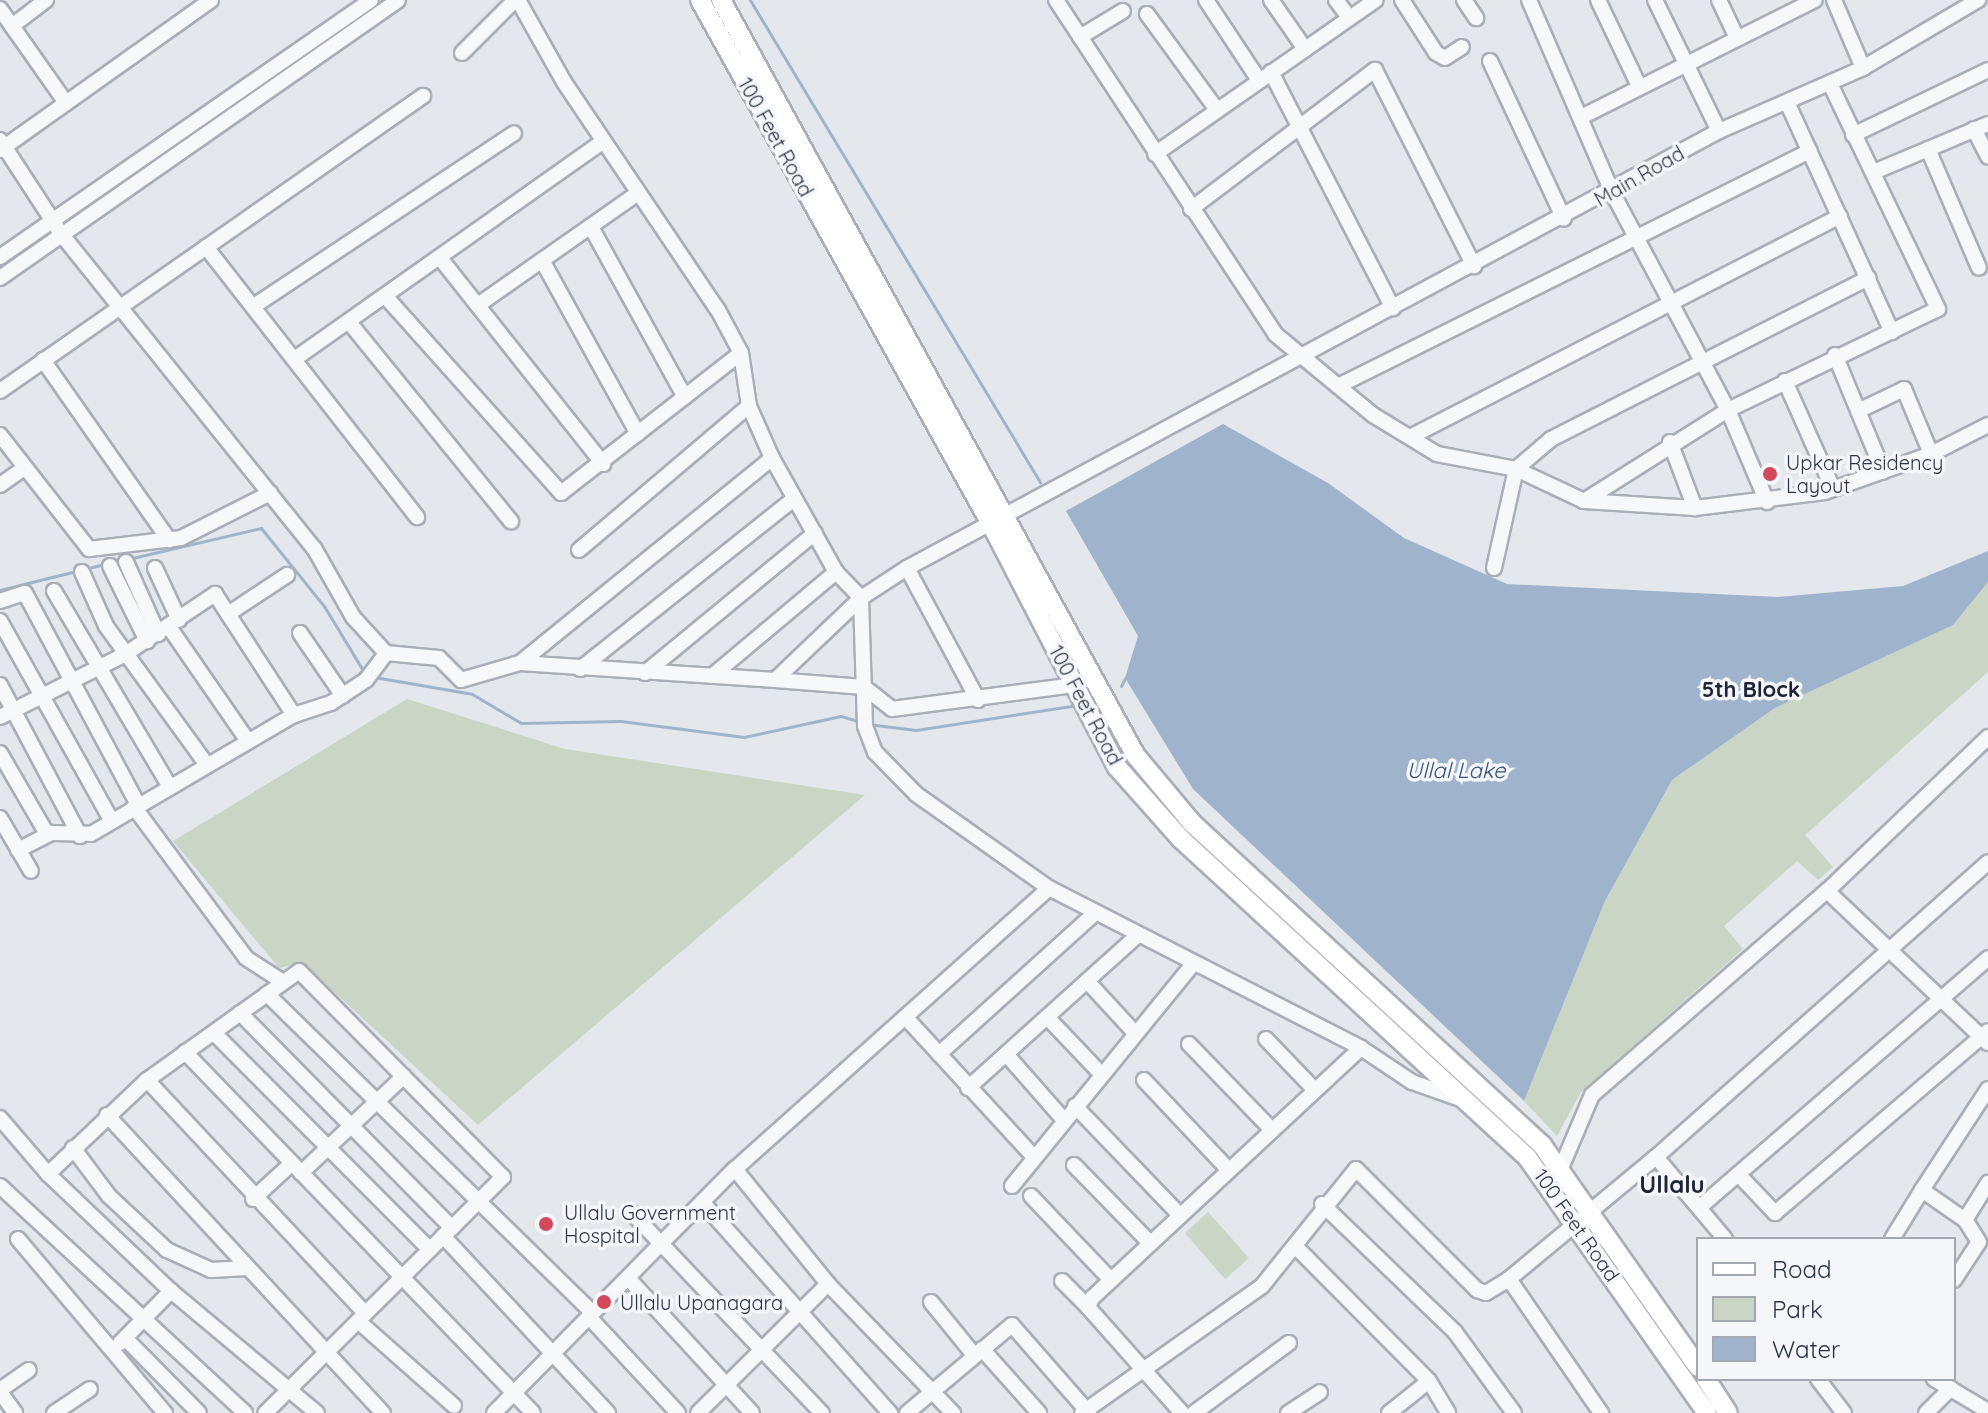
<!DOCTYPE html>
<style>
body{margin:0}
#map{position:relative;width:1988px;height:1413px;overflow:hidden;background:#e4e7ec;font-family:Quicksand,sans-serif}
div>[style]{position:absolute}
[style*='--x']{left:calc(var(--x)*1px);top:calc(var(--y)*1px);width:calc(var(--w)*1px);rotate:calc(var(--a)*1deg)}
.green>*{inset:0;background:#c9d6c5}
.water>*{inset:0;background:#9fb4cc}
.stream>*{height:3px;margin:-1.5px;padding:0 1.5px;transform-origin:1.5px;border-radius:1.5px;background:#9fb4cc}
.roads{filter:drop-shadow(2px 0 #a9aeb7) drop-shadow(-2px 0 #a9aeb7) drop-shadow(0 2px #a9aeb7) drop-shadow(0 -2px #a9aeb7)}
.minor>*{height:14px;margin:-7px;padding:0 7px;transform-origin:7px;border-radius:7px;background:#f7f8fa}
.major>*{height:18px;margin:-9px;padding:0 9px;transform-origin:9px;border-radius:9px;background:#fff}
.dots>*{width:22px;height:22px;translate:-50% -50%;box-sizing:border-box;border:4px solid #f4f6f9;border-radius:50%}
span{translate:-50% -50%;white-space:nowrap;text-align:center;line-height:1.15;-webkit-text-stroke:7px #f4f6f9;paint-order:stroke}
.street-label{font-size:20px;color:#2b3445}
.poi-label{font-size:20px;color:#2b3445}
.left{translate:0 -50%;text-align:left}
.neighbourhood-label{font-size:22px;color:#1d2536;font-weight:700}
.water-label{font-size:22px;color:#34527a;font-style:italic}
.quarter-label{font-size:24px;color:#1d2536;font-weight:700}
.legend{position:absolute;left:1696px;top:1237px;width:260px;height:144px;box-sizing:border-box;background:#f4f6f9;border:2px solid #a4a8b1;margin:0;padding:10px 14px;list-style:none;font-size:24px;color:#2b3445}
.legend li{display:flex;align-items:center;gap:16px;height:40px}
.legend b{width:40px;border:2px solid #a4a8b1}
</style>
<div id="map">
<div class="green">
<i style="clip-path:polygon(1988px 582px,1988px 672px,1805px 835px,1833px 867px,1818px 880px,1797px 861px,1724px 926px,1743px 949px,1581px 1092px,1557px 1136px,1524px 1101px,1605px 901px,1672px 780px,1775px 708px,1953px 625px)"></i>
<i style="clip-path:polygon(407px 699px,565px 749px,865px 795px,478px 1125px,303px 963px,279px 968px,173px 841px)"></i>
<i style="clip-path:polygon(1208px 1212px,1249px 1258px,1225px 1279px,1185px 1233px)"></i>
</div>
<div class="water">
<i style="clip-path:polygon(1223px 424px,1328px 483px,1404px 538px,1507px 584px,1778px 597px,1903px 586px,1988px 551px,1988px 582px,1953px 625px,1775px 708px,1672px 780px,1605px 901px,1524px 1101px,1193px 789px,1125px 678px,1138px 636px,1066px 511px)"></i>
</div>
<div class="stream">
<i style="--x:750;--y:0;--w:563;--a:58.97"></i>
<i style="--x:128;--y:559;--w:137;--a:-13.1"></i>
<i style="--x:261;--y:528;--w:100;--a:51.1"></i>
<i style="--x:324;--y:606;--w:77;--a:58.8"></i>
<i style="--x:0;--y:590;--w:124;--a:-14"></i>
<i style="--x:374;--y:677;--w:99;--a:9.8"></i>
<i style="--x:472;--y:694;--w:57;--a:30.6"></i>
<i style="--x:521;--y:723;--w:100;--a:-1.1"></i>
<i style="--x:621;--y:721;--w:124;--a:7.4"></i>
<i style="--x:744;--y:737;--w:99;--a:-12.2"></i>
<i style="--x:841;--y:716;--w:21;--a:17"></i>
<i style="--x:1121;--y:686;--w:9;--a:-63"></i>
<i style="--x:868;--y:724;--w:48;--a:7.1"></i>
<i style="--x:916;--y:730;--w:164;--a:-8.8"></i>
</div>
<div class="roads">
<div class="minor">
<i style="--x:518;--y:0;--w:94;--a:60.7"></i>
<i style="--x:564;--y:82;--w:275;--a:56"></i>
<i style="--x:718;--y:310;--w:49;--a:61.9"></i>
<i style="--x:741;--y:353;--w:54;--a:81.4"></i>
<i style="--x:749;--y:406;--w:57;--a:66.1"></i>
<i style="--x:772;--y:458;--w:131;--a:60.7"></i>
<i style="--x:836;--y:572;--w:36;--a:46"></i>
<i style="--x:861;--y:598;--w:128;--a:88.2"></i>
<i style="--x:865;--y:726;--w:28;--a:69"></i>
<i style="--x:875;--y:752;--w:59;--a:45.7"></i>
<i style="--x:916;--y:794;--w:163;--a:35.3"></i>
<i style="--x:1049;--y:888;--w:351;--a:27.1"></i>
<i style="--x:1361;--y:1048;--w:61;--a:33.7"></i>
<i style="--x:1412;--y:1082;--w:57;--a:19.4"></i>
<i style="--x:1056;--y:0;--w:399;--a:56.7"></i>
<i style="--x:1275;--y:334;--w:127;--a:39.6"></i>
<i style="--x:1373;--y:415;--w:75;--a:31.4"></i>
<i style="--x:1437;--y:454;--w:80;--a:10.8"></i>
<i style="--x:1516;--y:469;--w:75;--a:25.2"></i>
<i style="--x:1584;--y:501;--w:111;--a:3.6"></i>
<i style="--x:1695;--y:508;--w:131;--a:-7"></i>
<i style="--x:1825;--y:492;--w:113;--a:-19.7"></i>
<i style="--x:1931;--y:454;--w:64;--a:-27"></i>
<i style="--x:1206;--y:0;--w:96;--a:56.5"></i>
<i style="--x:1271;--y:0;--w:60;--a:55.2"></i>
<i style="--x:1336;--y:0;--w:21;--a:53"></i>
<i style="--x:1402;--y:0;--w:63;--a:57.3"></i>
<i style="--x:1436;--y:53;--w:10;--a:29"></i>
<i style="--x:1445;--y:58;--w:20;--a:-33"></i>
<i style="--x:1464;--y:0;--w:22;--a:56"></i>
<i style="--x:1529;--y:0;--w:209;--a:66.6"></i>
<i style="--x:1612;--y:192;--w:247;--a:62"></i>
<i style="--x:1728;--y:410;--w:100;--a:67"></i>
<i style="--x:1598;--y:0;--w:93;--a:64.5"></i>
<i style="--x:1655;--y:0;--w:146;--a:64"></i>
<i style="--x:1719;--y:0;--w:42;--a:64.7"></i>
<i style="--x:1834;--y:0;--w:74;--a:66.9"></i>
<i style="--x:0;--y:9;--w:115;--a:54.9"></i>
<i style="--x:1147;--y:14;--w:119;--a:53.9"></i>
<i style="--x:12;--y:26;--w:43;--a:-37.4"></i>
<i style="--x:1080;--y:37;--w:50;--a:-31.2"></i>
<i style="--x:462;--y:53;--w:75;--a:-45"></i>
<i style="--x:1490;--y:61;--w:174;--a:64.9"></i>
<i style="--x:1271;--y:72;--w:266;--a:62.7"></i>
<i style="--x:1787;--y:102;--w:253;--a:65.5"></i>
<i style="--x:1583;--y:116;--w:259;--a:-26.6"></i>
<i style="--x:1974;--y:129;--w:31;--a:63"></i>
<i style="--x:1853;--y:135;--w:150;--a:-25.7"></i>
<i style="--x:0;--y:140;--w:113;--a:56.9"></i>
<i style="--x:62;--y:235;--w:402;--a:51.2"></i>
<i style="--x:314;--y:548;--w:79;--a:60.5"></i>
<i style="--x:353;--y:617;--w:49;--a:47.5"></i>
<i style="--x:386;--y:653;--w:53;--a:5.4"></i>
<i style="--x:439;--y:658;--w:31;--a:45"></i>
<i style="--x:461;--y:680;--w:61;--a:-16.1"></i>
<i style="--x:520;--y:663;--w:256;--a:3.8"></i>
<i style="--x:775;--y:680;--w:89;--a:4.5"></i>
<i style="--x:864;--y:687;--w:36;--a:38"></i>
<i style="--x:892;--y:709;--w:185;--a:-7.5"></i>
<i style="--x:1928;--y:149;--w:129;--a:66.8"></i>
<i style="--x:0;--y:150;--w:259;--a:-35.4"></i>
<i style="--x:1155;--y:154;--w:269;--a:-34.9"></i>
<i style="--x:1876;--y:171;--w:121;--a:-22.8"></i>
<i style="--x:1191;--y:209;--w:231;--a:-37.1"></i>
<i style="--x:1375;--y:70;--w:220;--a:63.2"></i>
<i style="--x:591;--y:227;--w:194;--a:61.1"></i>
<i style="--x:206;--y:247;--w:343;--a:52"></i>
<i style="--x:0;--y:257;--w:451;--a:-34.7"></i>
<i style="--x:440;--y:258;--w:263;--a:51.6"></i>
<i style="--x:543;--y:262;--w:196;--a:61.1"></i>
<i style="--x:0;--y:278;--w:485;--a:-34.9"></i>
<i style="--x:386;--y:297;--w:263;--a:48.2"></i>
<i style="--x:561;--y:493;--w:228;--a:-37.9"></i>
<i style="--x:478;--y:305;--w:195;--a:-35"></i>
<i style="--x:254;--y:306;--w:312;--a:-33.6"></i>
<i style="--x:349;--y:322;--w:257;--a:50.9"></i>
<i style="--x:1835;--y:355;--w:126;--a:67.5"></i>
<i style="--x:296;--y:358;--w:375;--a:-35.2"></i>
<i style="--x:43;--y:360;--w:220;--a:55"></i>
<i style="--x:1785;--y:381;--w:118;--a:66"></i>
<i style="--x:1338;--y:386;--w:527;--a:-26.47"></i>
<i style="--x:0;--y:391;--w:516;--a:-34.89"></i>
<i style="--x:1858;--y:411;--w:51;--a:-25.6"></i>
<i style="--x:1904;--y:389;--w:70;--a:67.4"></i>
<i style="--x:0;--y:435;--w:145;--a:52"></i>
<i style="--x:89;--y:549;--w:93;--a:-6.8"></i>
<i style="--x:181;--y:538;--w:100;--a:-26.8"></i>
<i style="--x:1412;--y:436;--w:481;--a:-27.2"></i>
<i style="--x:1670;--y:442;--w:71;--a:69.3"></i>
<i style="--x:0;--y:485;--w:29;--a:-35"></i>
<i style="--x:1584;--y:501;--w:170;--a:-32.3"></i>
<i style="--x:1728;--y:410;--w:233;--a:-25.7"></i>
<i style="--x:1938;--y:309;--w:250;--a:-115.6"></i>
<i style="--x:579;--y:550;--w:223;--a:-40.3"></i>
<i style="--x:126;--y:562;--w:79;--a:66"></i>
<i style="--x:110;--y:566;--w:84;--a:63.7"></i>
<i style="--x:155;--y:568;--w:57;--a:65.2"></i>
<i style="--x:907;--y:568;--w:150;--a:61.7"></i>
<i style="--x:1494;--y:568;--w:101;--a:-77.5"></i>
<i style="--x:1516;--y:469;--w:46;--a:-40.6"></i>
<i style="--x:1551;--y:439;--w:356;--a:-26.9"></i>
<i style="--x:82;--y:572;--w:59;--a:66"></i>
<i style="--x:106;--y:626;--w:172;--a:54"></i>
<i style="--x:54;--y:591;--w:228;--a:59.4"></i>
<i style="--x:0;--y:601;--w:26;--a:-18"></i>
<i style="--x:25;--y:593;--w:240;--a:61.9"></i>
<i style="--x:228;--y:614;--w:71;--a:-33.5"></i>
<i style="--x:0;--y:621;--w:228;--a:60.8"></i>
<i style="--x:169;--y:627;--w:139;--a:55.3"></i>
<i style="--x:300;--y:633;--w:76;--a:55.7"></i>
<i style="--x:520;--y:663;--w:325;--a:-39.1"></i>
<i style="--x:580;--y:669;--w:273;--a:-38.5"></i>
<i style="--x:645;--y:673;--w:220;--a:-39.5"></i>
<i style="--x:712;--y:676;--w:162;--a:-40"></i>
<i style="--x:775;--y:680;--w:119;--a:-43.6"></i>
<i style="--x:861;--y:598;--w:55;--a:-33.1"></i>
<i style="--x:907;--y:568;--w:922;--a:-28.29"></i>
<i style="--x:1719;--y:131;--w:157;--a:-23.6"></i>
<i style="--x:1863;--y:68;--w:134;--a:-30.6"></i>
<i style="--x:0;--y:685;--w:171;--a:62.1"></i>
<i style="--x:0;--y:717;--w:139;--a:-26.6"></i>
<i style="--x:124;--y:655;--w:110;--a:-33.8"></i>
<i style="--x:215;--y:594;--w:145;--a:56.9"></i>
<i style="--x:0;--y:753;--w:94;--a:59.9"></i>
<i style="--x:134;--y:807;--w:188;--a:53.4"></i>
<i style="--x:246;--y:958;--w:44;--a:33"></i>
<i style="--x:0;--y:818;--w:61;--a:59.7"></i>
<i style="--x:18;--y:850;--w:38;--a:-27"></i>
<i style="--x:52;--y:833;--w:39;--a:1"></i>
<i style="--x:91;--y:834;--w:235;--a:-30.4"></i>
<i style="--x:294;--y:715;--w:39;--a:-18"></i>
<i style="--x:331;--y:703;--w:42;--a:-33.3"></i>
<i style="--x:366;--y:680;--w:34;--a:-53"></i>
<i style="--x:1827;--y:891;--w:221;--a:43.4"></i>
<i style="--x:1087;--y:981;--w:71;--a:47.3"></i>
<i style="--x:267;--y:994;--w:456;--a:44.4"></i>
<i style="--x:240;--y:1013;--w:302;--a:45.4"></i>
<i style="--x:1047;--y:1017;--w:79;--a:46.5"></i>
<i style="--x:908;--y:1020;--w:186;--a:47.4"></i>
<i style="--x:214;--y:1033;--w:306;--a:45.1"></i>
<i style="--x:1266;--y:1039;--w:69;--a:46.2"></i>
<i style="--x:1189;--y:1044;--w:117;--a:46"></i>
<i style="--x:185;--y:1052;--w:501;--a:46.05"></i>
<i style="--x:939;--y:1054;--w:210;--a:-42.1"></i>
<i style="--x:1006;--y:1054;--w:88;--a:48.7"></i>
<i style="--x:147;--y:1080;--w:319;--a:46.9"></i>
<i style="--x:1144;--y:1080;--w:120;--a:46.7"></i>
<i style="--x:968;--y:1088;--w:227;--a:-42"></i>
<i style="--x:1988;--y:1089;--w:121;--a:123.2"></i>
<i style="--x:1922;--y:1190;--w:52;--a:34.9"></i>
<i style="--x:1965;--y:1220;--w:44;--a:-58.1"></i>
<i style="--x:1075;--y:1106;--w:150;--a:46.1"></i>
<i style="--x:107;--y:1115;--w:406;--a:47.2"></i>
<i style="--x:0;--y:1118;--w:74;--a:49.4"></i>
<i style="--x:48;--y:1174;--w:170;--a:43.6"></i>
<i style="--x:171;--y:1291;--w:190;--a:39.9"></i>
<i style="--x:73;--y:1148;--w:60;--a:53.1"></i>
<i style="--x:109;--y:1196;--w:79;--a:43"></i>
<i style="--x:167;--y:1250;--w:48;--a:24.4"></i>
<i style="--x:211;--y:1270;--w:37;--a:-3"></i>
<i style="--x:1656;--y:1157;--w:444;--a:-41.6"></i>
<i style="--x:1074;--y:1165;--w:109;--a:45.7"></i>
<i style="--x:1561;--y:1168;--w:79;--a:-67"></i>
<i style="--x:1592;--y:1095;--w:311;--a:-41"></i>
<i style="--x:1827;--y:891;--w:223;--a:-43.7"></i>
<i style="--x:735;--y:1169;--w:148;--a:51"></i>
<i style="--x:828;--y:1284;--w:180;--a:45.9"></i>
<i style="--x:301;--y:1173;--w:141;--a:-43.3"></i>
<i style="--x:48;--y:1174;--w:137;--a:-43.5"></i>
<i style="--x:147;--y:1080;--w:187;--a:-35.6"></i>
<i style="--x:299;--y:971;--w:290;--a:45.3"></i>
<i style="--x:503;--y:1177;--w:335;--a:135.2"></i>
<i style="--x:1738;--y:1174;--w:54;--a:46.5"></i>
<i style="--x:1775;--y:1213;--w:280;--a:-40.5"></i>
<i style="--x:0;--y:1186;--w:334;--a:42.8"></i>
<i style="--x:1012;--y:1186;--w:285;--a:-50.8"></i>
<i style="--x:1031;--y:1196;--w:116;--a:46.4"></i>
<i style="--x:253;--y:1199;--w:53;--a:-42.7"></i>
<i style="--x:702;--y:1202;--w:283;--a:48.3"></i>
<i style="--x:1322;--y:1204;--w:185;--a:43.9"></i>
<i style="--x:1455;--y:1332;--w:100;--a:53.9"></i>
<i style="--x:1700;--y:1207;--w:381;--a:-40.8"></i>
<i style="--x:632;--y:1213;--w:276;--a:46.5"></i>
<i style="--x:443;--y:1236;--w:242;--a:47"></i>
<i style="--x:18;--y:1239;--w:228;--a:49.8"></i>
<i style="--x:1892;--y:1239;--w:57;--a:-58.5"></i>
<i style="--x:1297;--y:1248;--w:187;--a:45.2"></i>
<i style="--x:1429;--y:1381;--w:37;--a:59"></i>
<i style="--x:628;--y:1278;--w:183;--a:47.4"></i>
<i style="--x:1509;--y:1279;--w:191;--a:-39.7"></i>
<i style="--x:1656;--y:1157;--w:107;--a:49.9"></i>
<i style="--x:1954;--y:1280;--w:45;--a:-56.7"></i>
<i style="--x:1979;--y:1242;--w:26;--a:-122"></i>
<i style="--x:1062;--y:1281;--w:37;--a:45"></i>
<i style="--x:931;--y:1302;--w:68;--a:50.9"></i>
<i style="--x:589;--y:1317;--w:131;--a:47.2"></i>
<i style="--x:358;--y:1321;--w:128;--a:41.5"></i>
<i style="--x:125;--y:1338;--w:105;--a:45.4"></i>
<i style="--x:120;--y:1343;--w:73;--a:-45.6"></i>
<i style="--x:982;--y:1349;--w:86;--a:48.3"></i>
<i style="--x:1818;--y:1379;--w:43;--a:52.6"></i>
<i style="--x:1934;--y:1379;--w:63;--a:30.7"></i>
<i style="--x:0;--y:1390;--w:35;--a:-35"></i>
<i style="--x:0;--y:1392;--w:26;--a:54"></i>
<i style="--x:54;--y:1413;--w:43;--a:-33.7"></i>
<i style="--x:494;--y:1413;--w:343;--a:-45.4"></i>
<i style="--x:735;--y:1169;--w:421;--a:-41.8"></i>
<i style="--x:698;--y:1413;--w:183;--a:-44.8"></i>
<i style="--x:907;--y:1413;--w:137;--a:-40"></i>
<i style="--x:1012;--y:1325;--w:117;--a:48.8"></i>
<i style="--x:1082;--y:1413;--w:220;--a:-35.2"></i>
<i style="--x:1262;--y:1286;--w:150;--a:-51.2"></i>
<i style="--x:1356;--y:1169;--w:171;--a:45"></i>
<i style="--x:1477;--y:1290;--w:9;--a:18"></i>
<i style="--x:1486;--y:1293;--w:27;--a:-31"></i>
<i style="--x:1509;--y:1279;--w:163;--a:55.5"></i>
<i style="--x:1182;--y:1413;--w:142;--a:-131.6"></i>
<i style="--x:1088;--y:1307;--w:10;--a:-66"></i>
<i style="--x:1092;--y:1298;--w:367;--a:-42.9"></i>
<i style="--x:1194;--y:1413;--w:118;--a:-36.4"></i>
<i style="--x:1288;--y:1413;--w:38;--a:-33"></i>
<i style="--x:1389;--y:1413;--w:51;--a:-38.7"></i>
<i style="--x:1926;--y:1413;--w:35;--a:-45"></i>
</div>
<div class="major">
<i style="--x:700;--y:0;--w:599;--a:60.95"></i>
<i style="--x:991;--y:524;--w:274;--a:62.6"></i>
<i style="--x:1117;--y:767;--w:96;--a:48.4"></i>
<i style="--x:1181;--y:839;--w:470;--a:42.6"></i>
<i style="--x:1527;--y:1157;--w:313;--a:54.9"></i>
<i style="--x:721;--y:0;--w:862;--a:61.24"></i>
<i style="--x:1136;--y:756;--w:87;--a:50.1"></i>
<i style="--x:1192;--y:823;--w:476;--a:42.6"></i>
<i style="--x:1542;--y:1145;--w:271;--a:54.9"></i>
<i style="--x:1706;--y:1379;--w:40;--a:57.1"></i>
</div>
</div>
<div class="dots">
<i style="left:1770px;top:474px;background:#d1495b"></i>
<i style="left:546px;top:1224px;background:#d1495b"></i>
<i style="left:604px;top:1302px;background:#d1495b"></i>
</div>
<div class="street-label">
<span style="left:776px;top:137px;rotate:61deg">100 Feet Road</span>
<span style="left:1639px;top:176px;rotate:-30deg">Main Road</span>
<span style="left:1086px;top:705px;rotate:62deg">100 Feet Road</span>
<span style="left:1577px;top:1225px;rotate:55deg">100 Feet Road</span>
</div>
<div class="poi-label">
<span class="left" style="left:1786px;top:474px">Upkar Residency<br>Layout</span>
<span class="left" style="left:564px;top:1224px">Ullalu Government<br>Hospital</span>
<span class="left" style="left:620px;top:1302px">Ullalu Upanagara</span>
</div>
<div class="neighbourhood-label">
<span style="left:1751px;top:690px">5th Block</span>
</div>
<div class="water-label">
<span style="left:1456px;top:771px">Ullal Lake</span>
</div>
<div class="quarter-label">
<span style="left:1672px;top:1185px">Ullalu</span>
</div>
<ul class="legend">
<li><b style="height:10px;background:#fff"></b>Road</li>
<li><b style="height:22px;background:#c9d6c5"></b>Park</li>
<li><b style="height:22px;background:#9fb4cc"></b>Water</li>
</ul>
</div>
